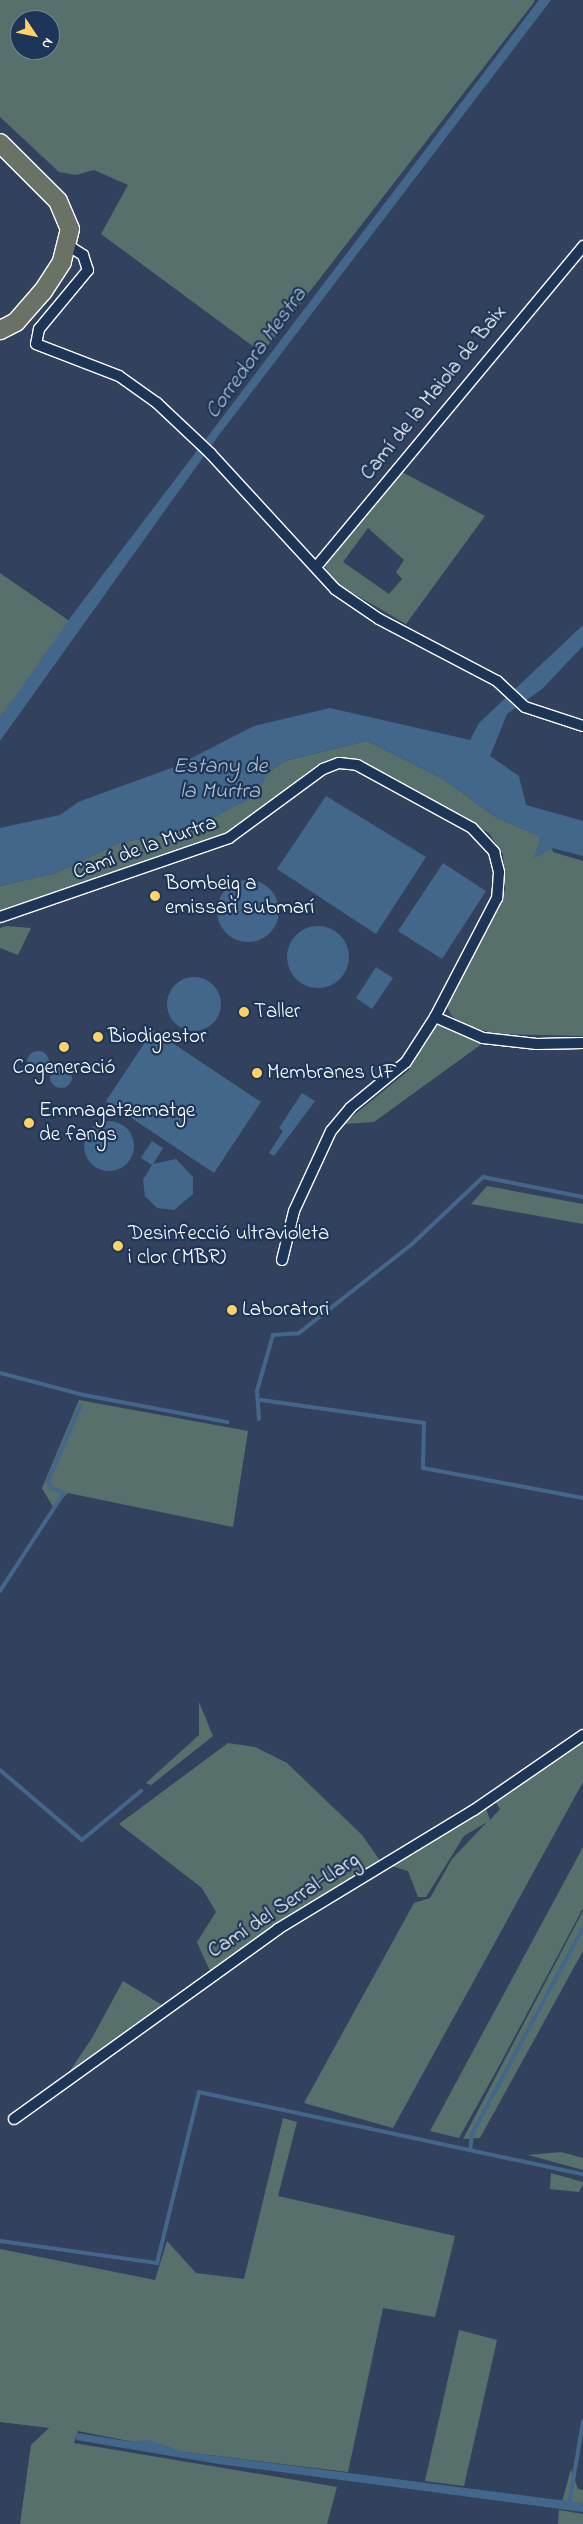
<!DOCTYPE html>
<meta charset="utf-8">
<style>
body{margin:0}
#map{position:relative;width:583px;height:2524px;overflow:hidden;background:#32425e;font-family:"Indie Flower",sans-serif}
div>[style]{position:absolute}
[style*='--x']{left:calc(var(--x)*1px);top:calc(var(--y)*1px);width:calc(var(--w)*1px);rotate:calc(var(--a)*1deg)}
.green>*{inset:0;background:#57706c}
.water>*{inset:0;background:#43678a}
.round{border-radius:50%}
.stream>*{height:4px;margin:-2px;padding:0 2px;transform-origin:2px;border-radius:2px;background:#43678a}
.roads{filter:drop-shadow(1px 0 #fff) drop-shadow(-1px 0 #fff) drop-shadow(0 1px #fff) drop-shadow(0 -1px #fff)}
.street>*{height:10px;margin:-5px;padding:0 5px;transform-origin:5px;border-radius:5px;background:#1d3557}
.highway>*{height:18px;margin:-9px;padding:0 9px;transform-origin:9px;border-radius:9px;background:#6a7165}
.dots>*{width:14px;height:14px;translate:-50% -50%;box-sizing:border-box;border:2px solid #1d3557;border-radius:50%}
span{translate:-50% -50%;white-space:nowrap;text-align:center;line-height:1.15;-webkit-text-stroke:4.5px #1d3557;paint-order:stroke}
.street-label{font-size:21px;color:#fff}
.poi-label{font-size:21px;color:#fff}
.left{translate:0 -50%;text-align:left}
.water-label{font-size:22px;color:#b4c2d0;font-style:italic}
.north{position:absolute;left:10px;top:10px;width:50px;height:50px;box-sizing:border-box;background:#1d3557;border:1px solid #77869a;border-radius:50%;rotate:124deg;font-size:14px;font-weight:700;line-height:20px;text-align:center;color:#fff}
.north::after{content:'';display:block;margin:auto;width:18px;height:22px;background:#ffd166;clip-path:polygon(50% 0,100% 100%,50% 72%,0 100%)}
</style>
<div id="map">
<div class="green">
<i style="clip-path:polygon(evenodd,0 0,533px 0,535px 1px,262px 353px,101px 234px,128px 185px,94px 170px,76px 175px,59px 172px,0 117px,0 0,20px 20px,50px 20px,50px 50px,20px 50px,20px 20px)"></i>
<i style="clip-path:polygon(evenodd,400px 471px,485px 516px,406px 624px,332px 581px,325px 566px,400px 471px,368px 528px,404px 560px,396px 572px,402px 579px,389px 594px,343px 562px,368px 528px)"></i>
<i style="clip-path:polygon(0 573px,71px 622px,0 718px)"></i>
<i style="clip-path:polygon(367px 741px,443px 779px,496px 817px,537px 835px,541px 839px,534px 858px,552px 848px,553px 852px,583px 861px,583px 1036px,496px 1034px,461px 1024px,451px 1015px,446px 1004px,505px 890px,503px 855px,489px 833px,343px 758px,318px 764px,230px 834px,0 911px,0 886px,56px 873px,119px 843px,191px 829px,256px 795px,267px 774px,284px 761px)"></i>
<i style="clip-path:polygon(6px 926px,31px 928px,18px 955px,0 948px,0 928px)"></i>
<i style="clip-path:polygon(438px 1023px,483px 1043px,374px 1122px,343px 1124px,408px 1071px)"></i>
<i style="clip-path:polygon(487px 1186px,583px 1204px,583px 1224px,471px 1204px)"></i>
<i style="clip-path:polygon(79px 1400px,248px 1431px,233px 1527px,68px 1493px,53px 1507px,42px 1488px)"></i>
<i style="clip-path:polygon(199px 1702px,213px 1736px,151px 1785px,146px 1783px,199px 1735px)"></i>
<i style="clip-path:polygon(583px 1742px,583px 1782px,393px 2128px,304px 2103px,414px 1903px,430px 1898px,452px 1859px,487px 1822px,464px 1836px,426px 1897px,418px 1897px,408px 1871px,392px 1866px,485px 1806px,490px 1820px,500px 1809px,495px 1801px)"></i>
<i style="clip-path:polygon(228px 1743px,255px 1747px,287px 1763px,362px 1835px,381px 1862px,210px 1971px,197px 1942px,216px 1912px,202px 1888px,119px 1824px)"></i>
<i style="clip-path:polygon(583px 1847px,583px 1908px,499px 2066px,459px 2138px,430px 2131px)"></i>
<i style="clip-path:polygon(583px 1911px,583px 1951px,480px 2138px,463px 2139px)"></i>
<i style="clip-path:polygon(123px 1981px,162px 2005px,67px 2075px,92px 2038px)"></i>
<i style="clip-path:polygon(283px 2118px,297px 2122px,278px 2196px,455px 2236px,435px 2317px,383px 2308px,348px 2472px,185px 2452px,78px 2431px,74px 2443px,337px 2487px,327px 2524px,20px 2524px,31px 2445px,49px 2428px,0 2422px,0 2249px,155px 2280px,167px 2241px,196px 2273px,244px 2279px)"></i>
<i style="clip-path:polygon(561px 2152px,583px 2158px,583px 2170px,528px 2155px)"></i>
<i style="clip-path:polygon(551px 2173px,583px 2182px,583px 2184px,579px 2192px,550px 2189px)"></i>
<i style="clip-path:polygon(459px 2330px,497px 2340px,464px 2486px,425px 2481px)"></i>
<i style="clip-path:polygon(571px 2469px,578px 2489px,583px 2490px,583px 2505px,562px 2502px)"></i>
<i style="clip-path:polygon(559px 2510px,583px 2514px,583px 2524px,558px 2524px)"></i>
</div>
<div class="water">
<i style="clip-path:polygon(539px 0,551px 0,219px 435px,0 741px,0 718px,73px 614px)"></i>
<i style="clip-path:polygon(583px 625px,583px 646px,542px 689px,507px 714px,490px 756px,519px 776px,526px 805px,583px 821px,583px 856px,552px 848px,533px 859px,541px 839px,537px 835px,496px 817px,443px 779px,367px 741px,284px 761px,267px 774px,256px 795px,191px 829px,119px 843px,56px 873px,0 886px,0 828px,60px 815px,78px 802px,174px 767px,254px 726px,330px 708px,470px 740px,479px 723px)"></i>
<i style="clip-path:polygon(326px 796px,426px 857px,376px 934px,277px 869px)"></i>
<i style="clip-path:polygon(443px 863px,486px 891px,442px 959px,398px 931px)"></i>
<i class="round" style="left:217px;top:880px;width:62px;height:62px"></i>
<i class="round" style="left:287px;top:926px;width:62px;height:62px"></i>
<i style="clip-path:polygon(376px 967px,393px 978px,372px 1009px,356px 998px)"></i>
<i class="round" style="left:167px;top:977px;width:54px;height:54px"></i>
<i style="clip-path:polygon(153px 1030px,261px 1102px,214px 1173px,106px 1101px)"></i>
<i class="round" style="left:27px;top:1051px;width:22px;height:22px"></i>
<i class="round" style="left:50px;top:1066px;width:22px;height:22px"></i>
<i style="clip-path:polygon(302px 1093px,315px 1101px,274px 1156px,269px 1153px,283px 1131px,279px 1128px)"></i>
<i class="round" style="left:84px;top:1121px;width:50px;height:50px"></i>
<i style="clip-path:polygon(152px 1141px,163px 1148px,153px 1164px,176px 1159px,193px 1177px,193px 1194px,174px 1210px,157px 1208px,145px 1196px,143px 1180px,152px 1165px,141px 1158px)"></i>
<i style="clip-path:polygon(77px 2433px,133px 2442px,148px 2440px,185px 2452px,583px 2503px,583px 2512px,219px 2464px,76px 2440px)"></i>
</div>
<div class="stream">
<i style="--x:0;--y:1373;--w:87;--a:14.7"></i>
<i style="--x:84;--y:1395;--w:146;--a:10.7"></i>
<i style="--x:261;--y:1400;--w:165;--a:8"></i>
<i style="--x:424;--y:1423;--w:45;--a:91.3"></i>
<i style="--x:423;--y:1468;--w:163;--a:10.6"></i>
<i style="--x:259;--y:1419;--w:28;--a:-94"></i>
<i style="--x:257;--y:1391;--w:58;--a:-74.1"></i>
<i style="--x:273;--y:1335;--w:26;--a:-4"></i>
<i style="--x:299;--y:1333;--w:144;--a:-38.2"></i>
<i style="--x:412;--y:1244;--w:98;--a:-43.3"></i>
<i style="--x:483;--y:1177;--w:102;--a:11.3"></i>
<i style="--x:0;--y:1591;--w:117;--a:-56.9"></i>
<i style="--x:64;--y:1493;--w:14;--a:-159"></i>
<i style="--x:51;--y:1488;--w:8;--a:-113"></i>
<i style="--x:48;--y:1481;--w:81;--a:-66.6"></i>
<i style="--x:0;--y:1770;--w:108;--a:40.5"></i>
<i style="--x:82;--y:1840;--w:77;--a:-39.7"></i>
<i style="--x:470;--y:2150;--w:16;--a:-83"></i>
<i style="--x:472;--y:2134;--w:234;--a:-61.7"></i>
<i style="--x:0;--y:2241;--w:159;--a:8"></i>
<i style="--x:157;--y:2263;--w:176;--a:-76.2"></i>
<i style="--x:199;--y:2092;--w:393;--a:12.1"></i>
<i style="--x:569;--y:2505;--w:85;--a:-80.5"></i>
</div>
<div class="roads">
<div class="street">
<i style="--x:69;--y:246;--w:17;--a:33"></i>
<i style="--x:83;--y:255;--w:16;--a:72"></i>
<i style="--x:88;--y:270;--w:77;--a:129.7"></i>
<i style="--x:39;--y:329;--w:15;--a:101"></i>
<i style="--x:36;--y:344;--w:89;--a:21.1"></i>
<i style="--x:119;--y:376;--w:47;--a:35.4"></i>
<i style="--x:157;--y:403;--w:73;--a:43.3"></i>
<i style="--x:210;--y:453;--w:185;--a:47.4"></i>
<i style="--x:335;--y:589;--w:53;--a:34.3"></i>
<i style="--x:379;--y:619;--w:133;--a:27.7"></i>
<i style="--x:497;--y:681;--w:38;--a:43"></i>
<i style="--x:525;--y:707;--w:61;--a:18.1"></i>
<i style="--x:316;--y:567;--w:418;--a:-50.2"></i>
<i style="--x:0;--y:917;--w:242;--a:-19"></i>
<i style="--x:229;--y:838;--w:117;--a:-36.3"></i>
<i style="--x:323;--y:769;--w:17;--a:-21"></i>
<i style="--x:339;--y:763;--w:18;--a:6"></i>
<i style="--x:357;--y:765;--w:131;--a:28.7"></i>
<i style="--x:472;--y:828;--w:33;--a:47"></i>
<i style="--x:494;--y:852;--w:21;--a:76"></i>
<i style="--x:499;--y:872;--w:26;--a:94"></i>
<i style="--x:497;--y:898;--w:134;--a:117.5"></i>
<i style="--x:435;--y:1017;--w:52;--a:23.6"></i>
<i style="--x:483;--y:1038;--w:54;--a:6.3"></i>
<i style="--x:537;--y:1044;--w:46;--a:-1.2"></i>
<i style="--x:282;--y:1260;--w:50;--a:-76.2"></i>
<i style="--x:294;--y:1211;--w:88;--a:-65.2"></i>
<i style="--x:331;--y:1131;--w:30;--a:-50"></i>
<i style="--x:350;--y:1108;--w:72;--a:-39.4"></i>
<i style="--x:406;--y:1062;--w:54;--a:-57.2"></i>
<i style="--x:14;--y:2119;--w:325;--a:-35.7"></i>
<i style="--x:278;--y:1929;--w:229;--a:-31.3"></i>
<i style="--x:474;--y:1810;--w:132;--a:-34.5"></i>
</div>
<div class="highway">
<i style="--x:0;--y:143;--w:82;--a:45"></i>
<i style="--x:58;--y:201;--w:30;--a:67"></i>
<i style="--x:70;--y:229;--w:34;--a:104"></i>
<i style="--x:62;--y:262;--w:35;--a:123"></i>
<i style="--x:43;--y:291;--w:41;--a:131.1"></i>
<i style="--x:16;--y:322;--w:18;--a:153"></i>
</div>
</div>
<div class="dots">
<i style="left:155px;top:896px;background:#ffd166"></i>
<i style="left:244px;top:1012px;background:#ffd166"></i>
<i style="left:98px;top:1037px;background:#ffd166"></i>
<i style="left:64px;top:1047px;background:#ffd166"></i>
<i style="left:257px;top:1073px;background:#ffd166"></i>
<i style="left:29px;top:1123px;background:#ffd166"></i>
<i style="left:118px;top:1246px;background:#ffd166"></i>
<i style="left:232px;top:1310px;background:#ffd166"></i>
</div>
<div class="street-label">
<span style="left:434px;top:393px;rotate:-51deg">Camí de la Maiola de Baix</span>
<span style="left:145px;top:848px;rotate:-20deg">Camí de la Murtra</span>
<span style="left:284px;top:1906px;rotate:-33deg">Camí del Serral-Llarg</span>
</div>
<div class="poi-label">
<span class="left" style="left:165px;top:896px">Bombeig a<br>emissari submarí</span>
<span class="left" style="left:254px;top:1012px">Taller</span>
<span class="left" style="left:108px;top:1037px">Biodigestor</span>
<span style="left:64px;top:1068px">Cogeneració</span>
<span class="left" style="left:267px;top:1073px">Membranes UF</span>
<span class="left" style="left:39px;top:1123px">Emmagatzematge<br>de fangs</span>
<span class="left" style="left:128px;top:1246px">Desinfecció ultravioleta<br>i clor (MBR)</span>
<span class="left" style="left:242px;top:1310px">Laboratori</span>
</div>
<div class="water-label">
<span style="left:257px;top:354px;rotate:-54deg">Corredora Mestra</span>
<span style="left:220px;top:780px">Estany de<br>la Murtra</span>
</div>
<div class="north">N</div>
</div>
